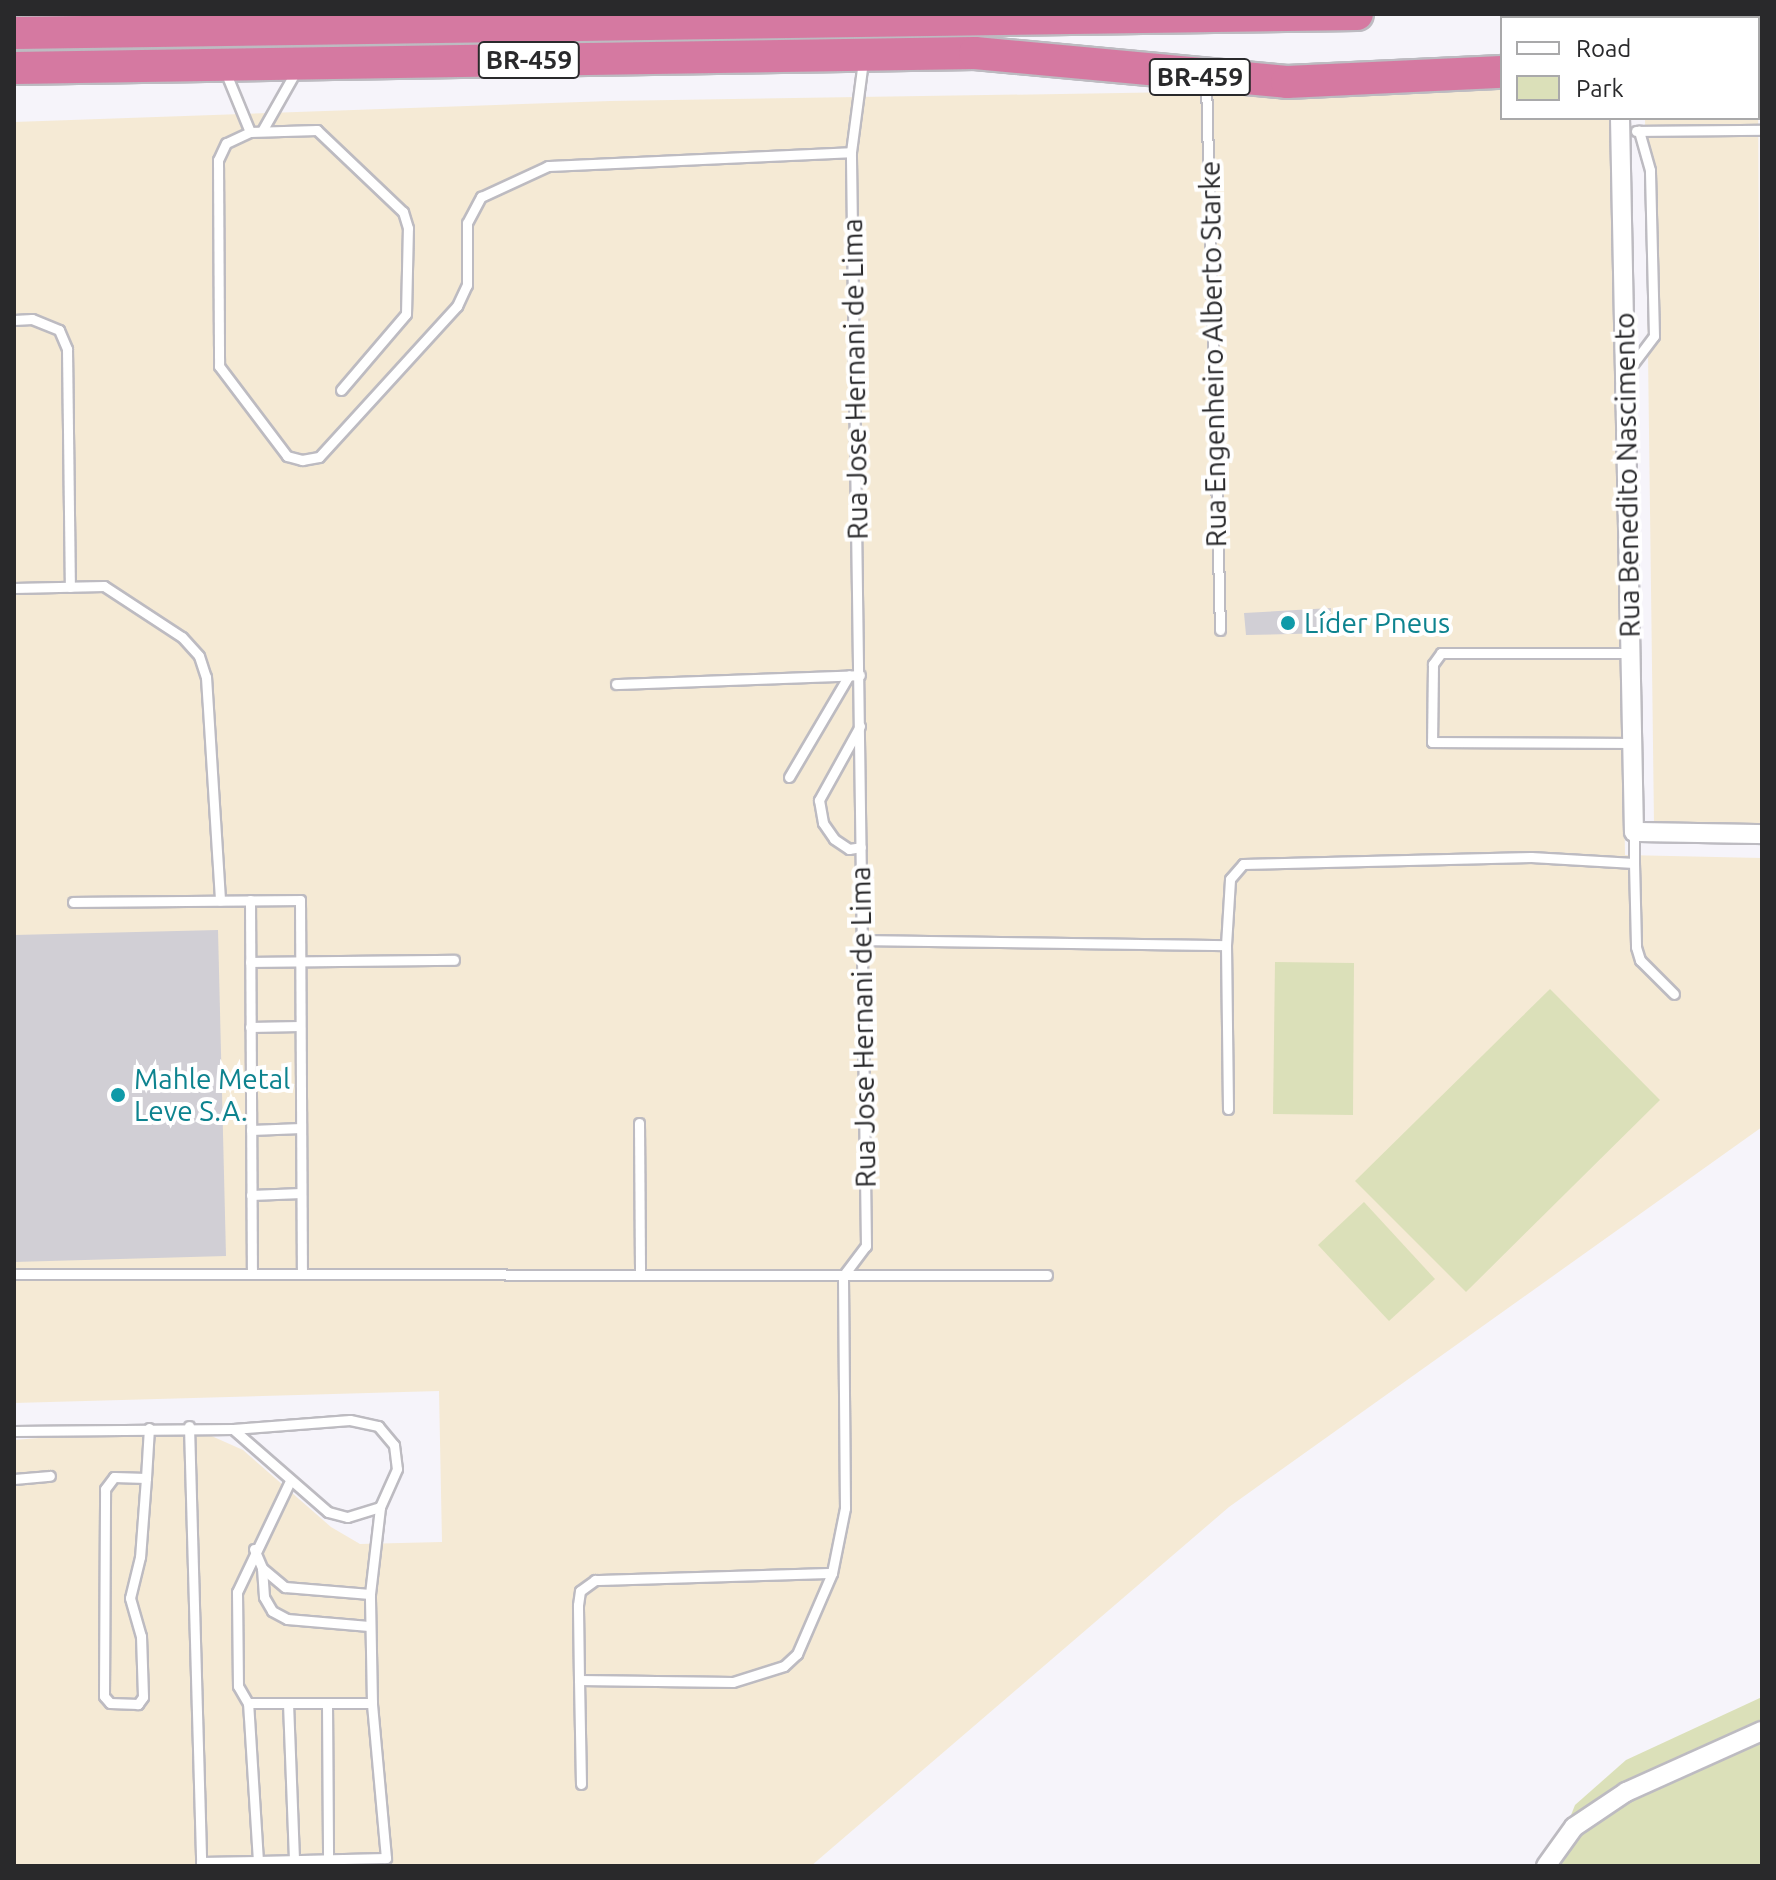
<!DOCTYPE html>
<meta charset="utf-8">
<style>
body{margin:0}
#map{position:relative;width:1776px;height:1880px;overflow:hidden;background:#f6f4fa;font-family:Ubuntu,sans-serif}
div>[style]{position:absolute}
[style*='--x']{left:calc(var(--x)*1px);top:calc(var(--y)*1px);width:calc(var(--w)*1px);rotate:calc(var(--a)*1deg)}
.industrial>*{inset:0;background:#f5ead5}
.green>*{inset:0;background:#dbe0b9}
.building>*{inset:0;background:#d1cfd5}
.roads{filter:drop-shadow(2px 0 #bdbbc1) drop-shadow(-2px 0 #bdbbc1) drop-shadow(0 2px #bdbbc1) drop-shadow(0 -2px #bdbbc1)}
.lane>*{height:9px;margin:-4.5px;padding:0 4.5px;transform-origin:4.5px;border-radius:4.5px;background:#fff}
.street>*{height:18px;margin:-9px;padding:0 9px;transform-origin:9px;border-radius:9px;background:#fff}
.highway>*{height:32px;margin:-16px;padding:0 16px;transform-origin:16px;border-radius:16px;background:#d579a1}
.dots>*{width:22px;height:22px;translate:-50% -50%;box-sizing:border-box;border:4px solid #fff;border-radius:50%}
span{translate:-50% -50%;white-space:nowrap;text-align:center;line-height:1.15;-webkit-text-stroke:8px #fff;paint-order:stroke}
.shield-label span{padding:2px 6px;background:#fff;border:2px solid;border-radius:6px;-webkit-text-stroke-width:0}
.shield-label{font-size:26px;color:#29292b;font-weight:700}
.street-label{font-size:28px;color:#29292b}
.culture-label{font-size:28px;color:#0d838f}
.left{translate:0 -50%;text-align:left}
.frame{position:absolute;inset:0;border:16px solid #29292b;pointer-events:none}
.legend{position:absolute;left:1500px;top:16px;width:260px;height:104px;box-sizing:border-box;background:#fff;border:2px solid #a9a9aa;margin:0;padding:10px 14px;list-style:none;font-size:24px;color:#29292b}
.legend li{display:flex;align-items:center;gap:16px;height:40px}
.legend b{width:40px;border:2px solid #a9a9aa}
</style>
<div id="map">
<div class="industrial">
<i style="clip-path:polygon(1758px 85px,1762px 825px,1654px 824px,1645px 118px,1758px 118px)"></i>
<i style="clip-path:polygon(1502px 87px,1502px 118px,1613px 118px,1625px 855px,1762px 858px,1762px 1127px,1229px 1507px,811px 1866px,14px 1866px,14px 1440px,189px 1426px,243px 1450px,331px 1527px,360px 1544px,442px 1542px,439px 1391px,14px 1403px,14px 122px,610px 101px)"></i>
</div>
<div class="green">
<i style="clip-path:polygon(1275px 962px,1354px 963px,1353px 1115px,1273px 1114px)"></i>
<i style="clip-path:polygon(1550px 989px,1660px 1100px,1466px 1292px,1355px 1181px)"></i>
<i style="clip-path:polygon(1364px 1202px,1435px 1279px,1389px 1321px,1318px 1245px)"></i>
<i style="clip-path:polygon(1762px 1697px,1762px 1866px,1557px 1866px,1556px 1853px,1575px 1805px,1626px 1760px)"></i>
</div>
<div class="building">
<i style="clip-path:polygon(1331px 608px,1332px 633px,1246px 635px,1244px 613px)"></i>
<i style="clip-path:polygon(218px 930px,226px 1256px,14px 1262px,14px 935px)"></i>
</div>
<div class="roads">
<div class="lane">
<i style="--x:225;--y:71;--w:66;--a:67.7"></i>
<i style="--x:1206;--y:81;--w:549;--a:88.54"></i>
<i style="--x:262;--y:131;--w:69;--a:-60.5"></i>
<i style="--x:1636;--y:131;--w:126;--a:-0.5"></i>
<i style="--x:14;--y:320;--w:18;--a:-3"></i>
<i style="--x:32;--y:319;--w:29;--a:22"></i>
<i style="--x:59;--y:330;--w:21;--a:67"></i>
<i style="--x:67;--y:349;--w:238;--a:89.3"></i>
<i style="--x:1626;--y:373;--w:46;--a:-52.9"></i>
<i style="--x:1654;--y:336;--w:166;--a:-91.4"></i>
<i style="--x:1650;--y:170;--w:41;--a:-105.8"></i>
<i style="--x:341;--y:390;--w:100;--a:-49.5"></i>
<i style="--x:406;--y:314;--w:86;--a:-88.7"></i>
<i style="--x:408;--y:228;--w:17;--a:-107"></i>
<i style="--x:403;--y:212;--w:119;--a:-136.4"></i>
<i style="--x:317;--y:130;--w:67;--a:178.3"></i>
<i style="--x:250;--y:132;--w:26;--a:155"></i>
<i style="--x:226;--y:143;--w:19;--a:115"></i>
<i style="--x:218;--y:160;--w:206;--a:89.7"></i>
<i style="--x:219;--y:366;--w:113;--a:52.9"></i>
<i style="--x:287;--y:456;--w:16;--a:15"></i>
<i style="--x:302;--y:460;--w:17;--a:-10"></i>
<i style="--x:319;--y:457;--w:205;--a:-47.6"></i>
<i style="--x:457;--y:306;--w:23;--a:-65"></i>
<i style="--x:467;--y:285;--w:62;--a:-90"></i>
<i style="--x:467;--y:223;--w:30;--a:-62"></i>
<i style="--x:481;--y:197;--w:74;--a:-24.8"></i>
<i style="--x:548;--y:166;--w:303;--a:-2.6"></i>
<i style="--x:14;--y:588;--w:90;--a:-1.3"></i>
<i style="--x:104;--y:586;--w:93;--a:33.2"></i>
<i style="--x:182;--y:637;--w:25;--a:48"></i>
<i style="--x:199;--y:656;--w:22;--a:72"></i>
<i style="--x:206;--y:677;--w:224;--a:86.4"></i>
<i style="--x:1630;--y:653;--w:189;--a:180"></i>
<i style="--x:1441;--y:653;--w:14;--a:126"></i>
<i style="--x:1433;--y:664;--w:78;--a:90.7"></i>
<i style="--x:1432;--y:742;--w:200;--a:0.3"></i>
<i style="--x:616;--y:684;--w:244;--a:-2.1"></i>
<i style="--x:860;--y:726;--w:85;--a:119"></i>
<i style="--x:819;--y:800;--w:23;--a:80"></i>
<i style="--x:823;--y:823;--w:19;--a:55"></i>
<i style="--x:834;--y:839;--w:18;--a:34"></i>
<i style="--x:849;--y:849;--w:12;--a:-9"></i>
<i style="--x:789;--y:777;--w:118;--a:-59.5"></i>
<i style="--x:1634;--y:832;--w:31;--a:90"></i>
<i style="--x:250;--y:900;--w:372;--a:89.7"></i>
<i style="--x:73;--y:902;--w:227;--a:-0.5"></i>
<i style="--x:300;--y:900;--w:372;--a:89.7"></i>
<i style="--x:862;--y:940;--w:364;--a:0.8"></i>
<i style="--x:1226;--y:945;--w:164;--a:89.3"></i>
<i style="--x:1226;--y:945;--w:66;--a:-86.5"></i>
<i style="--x:1230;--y:879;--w:20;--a:-49"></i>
<i style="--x:1243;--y:864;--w:288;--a:-1.4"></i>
<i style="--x:1531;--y:857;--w:103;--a:3.3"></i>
<i style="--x:1634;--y:863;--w:84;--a:88.6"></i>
<i style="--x:1636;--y:947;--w:14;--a:73"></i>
<i style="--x:1640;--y:960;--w:48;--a:45"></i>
<i style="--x:250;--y:962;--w:204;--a:-0.6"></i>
<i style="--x:250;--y:1027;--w:50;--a:-1.1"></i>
<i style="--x:639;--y:1123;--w:149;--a:89.6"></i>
<i style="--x:251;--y:1130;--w:50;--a:-2.3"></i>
<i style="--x:251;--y:1195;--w:50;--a:-2.3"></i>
<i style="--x:14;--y:1274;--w:1033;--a:0.06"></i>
<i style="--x:189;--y:1426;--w:440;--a:88.4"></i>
<i style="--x:14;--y:1431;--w:219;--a:-0.5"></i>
<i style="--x:233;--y:1429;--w:117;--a:-4.4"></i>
<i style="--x:350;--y:1420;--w:29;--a:12"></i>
<i style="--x:378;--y:1426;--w:25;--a:50"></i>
<i style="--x:394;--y:1445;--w:24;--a:83"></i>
<i style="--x:397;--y:1469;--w:42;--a:114.1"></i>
<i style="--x:380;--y:1507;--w:34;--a:163"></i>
<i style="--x:347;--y:1517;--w:20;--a:-165"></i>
<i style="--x:328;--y:1512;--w:126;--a:-138.9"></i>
<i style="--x:114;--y:1477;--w:32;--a:2"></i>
<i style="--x:146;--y:1478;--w:79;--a:94.3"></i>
<i style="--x:140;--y:1557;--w:42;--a:103.7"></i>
<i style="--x:130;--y:1598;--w:40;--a:74"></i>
<i style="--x:141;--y:1636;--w:61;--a:88.1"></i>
<i style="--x:143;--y:1697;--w:9;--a:126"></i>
<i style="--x:138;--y:1704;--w:28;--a:-178"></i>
<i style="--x:110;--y:1703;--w:9;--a:-131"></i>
<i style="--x:104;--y:1696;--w:207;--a:-89.7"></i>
<i style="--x:105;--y:1489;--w:15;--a:-53"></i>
<i style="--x:146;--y:1478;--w:50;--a:-86.6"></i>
<i style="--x:14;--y:1479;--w:36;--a:-5"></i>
<i style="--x:290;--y:1481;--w:123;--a:115.5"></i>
<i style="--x:237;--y:1592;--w:94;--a:89.4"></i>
<i style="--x:238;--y:1686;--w:20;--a:60"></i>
<i style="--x:248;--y:1703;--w:124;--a:0"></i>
<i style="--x:372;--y:1703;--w:109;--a:-91.1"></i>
<i style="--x:370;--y:1594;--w:88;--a:-83.4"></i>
<i style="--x:254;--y:1549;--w:21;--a:67"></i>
<i style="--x:262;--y:1568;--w:30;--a:40"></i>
<i style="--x:285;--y:1587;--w:85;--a:4.7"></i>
<i style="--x:262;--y:1568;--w:29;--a:86"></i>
<i style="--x:264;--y:1597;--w:16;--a:60"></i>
<i style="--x:272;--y:1611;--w:17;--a:28"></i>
<i style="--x:287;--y:1619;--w:82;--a:4.9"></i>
<i style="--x:579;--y:1680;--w:75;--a:-90.8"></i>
<i style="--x:578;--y:1605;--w:14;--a:-82"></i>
<i style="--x:580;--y:1591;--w:19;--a:-36"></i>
<i style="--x:595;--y:1580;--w:237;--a:-1.7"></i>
<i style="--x:288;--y:1703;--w:157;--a:87.8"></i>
<i style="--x:327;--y:1704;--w:156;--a:89.6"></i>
<i style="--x:581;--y:1784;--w:104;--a:-91.1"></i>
<i style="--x:579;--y:1680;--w:154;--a:0.7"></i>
<i style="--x:733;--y:1682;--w:53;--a:-17.4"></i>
<i style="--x:784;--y:1666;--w:18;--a:-43"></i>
<i style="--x:797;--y:1654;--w:88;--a:-66.6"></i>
<i style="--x:832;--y:1573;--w:66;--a:-78.7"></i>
<i style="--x:845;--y:1508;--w:232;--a:-90.5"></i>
<i style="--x:843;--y:1276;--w:38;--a:-53"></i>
<i style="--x:866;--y:1246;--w:1094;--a:-90.79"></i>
<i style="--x:851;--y:152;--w:92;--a:-82.5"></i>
<i style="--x:258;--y:1861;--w:128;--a:-1.3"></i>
<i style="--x:386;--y:1858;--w:156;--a:-95.2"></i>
<i style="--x:201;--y:1862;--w:57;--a:-1"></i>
<i style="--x:258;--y:1861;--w:158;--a:-93.6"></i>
</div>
<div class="street">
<i style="--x:1620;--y:118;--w:714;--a:88.88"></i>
<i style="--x:1634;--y:832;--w:128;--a:0.9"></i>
<i style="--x:1546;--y:1866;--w:48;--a:-54.3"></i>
<i style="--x:1574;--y:1827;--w:63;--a:-33.9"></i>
<i style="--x:1626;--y:1792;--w:149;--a:-24.2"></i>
</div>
<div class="highway">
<i style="--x:1637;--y:14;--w:4;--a:63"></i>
<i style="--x:14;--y:33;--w:1343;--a:-0.81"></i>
<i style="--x:1758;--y:41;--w:4;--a:-27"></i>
<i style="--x:14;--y:68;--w:961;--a:-0.89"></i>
<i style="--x:975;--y:53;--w:313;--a:5.3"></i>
<i style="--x:1287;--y:82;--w:215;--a:-2.7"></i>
</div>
</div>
<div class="dots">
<i style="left:1288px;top:623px;background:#0f9aa8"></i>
<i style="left:118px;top:1095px;background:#0f9aa8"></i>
</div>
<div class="shield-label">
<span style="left:529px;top:60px">BR-459</span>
<span style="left:1200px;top:77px">BR-459</span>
</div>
<div class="street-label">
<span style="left:1213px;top:354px;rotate:-91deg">Rua Engenheiro Alberto Starke</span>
<span style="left:855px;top:379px;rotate:-91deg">Rua Jose Hernani de Lima</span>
<span style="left:1627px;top:475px;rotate:-91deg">Rua Benedito Nascimento</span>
<span style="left:863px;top:1027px;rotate:-91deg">Rua Jose Hernani de Lima</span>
</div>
<div class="culture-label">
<span class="left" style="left:1304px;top:623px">Líder Pneus</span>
<span class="left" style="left:134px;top:1095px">Mahle Metal<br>Leve S.A.</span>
</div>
<div class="frame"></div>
<ul class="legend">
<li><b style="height:10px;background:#fff"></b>Road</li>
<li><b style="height:22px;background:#dbe0b9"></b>Park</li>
</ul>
</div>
